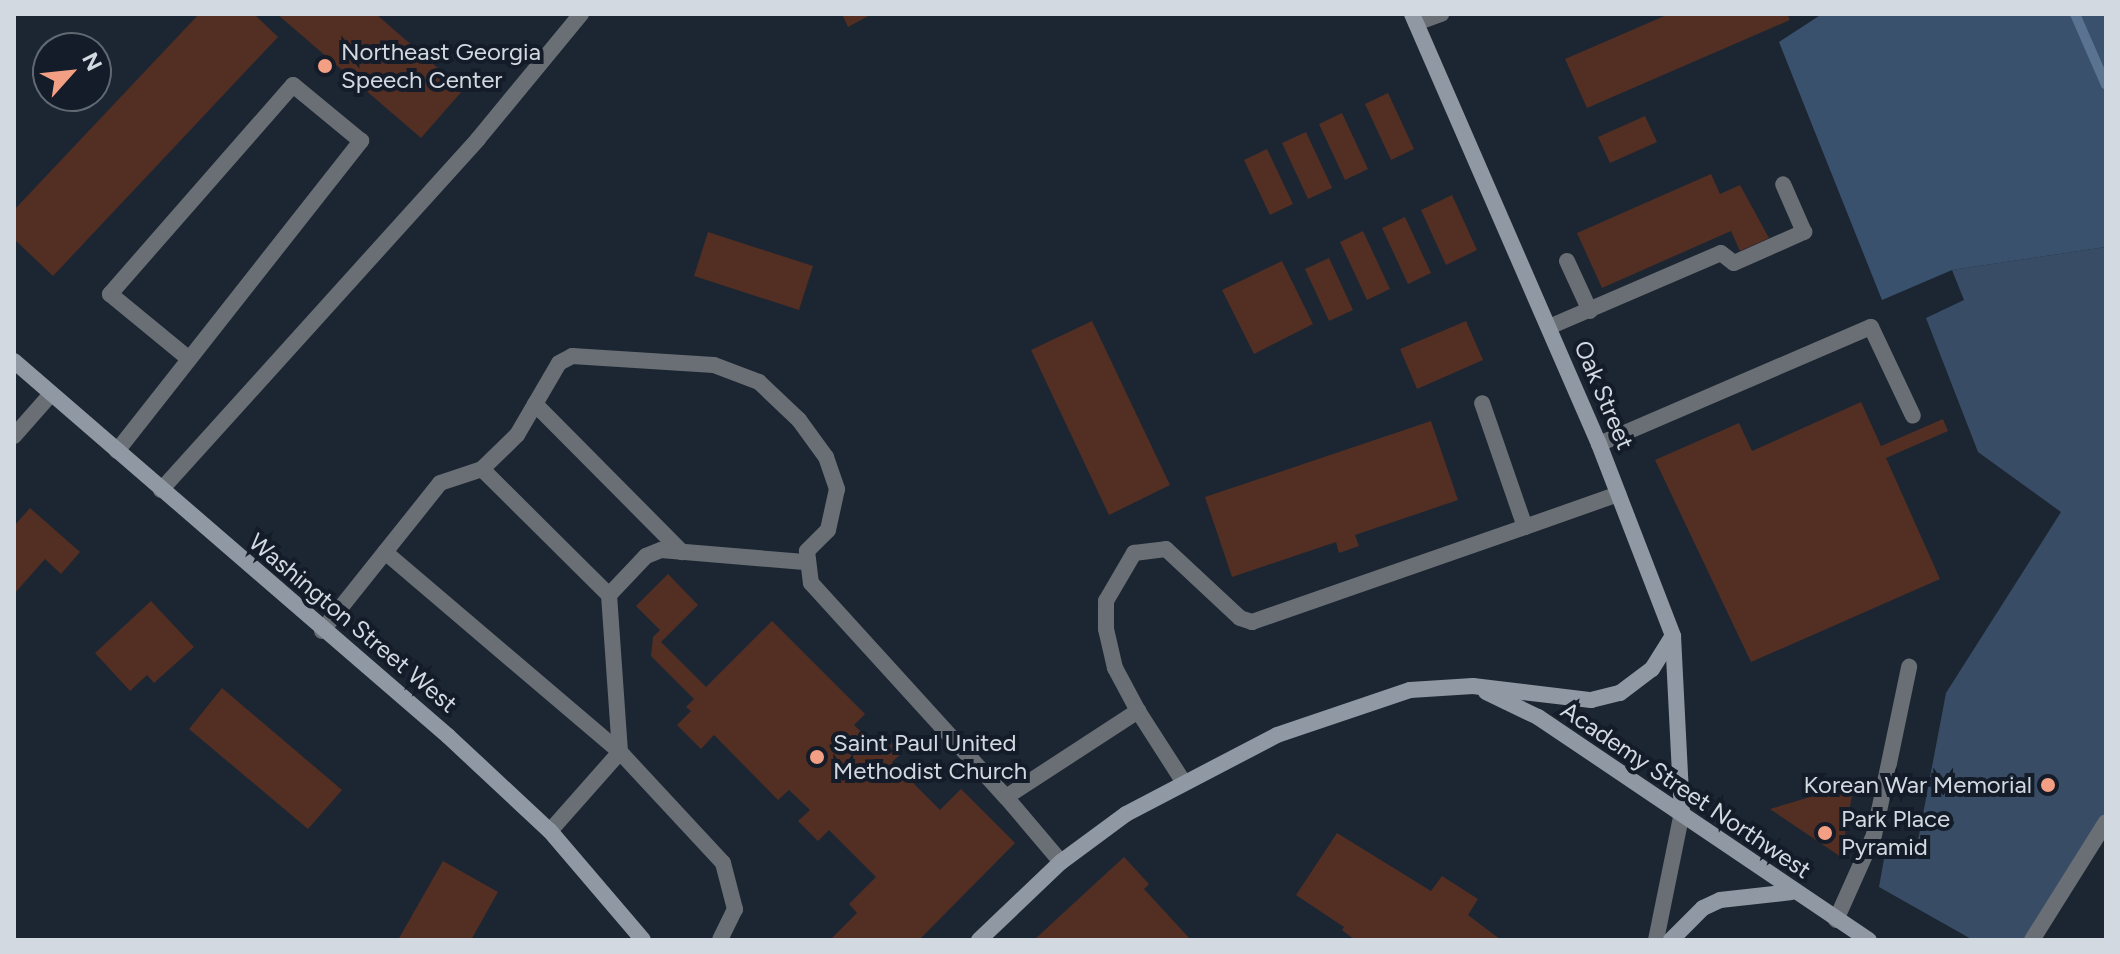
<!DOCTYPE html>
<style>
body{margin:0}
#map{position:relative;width:2120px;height:954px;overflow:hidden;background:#1c2632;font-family:Figtree,sans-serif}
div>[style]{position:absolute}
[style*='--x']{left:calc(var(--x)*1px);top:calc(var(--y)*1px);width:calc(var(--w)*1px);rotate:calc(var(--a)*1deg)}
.green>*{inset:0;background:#384d65}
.forest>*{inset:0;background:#39516d}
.stream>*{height:10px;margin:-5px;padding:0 5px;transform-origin:5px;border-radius:5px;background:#5a7391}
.building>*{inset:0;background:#522e23}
.lane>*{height:16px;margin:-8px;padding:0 8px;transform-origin:8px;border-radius:8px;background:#6a6f75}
.street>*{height:16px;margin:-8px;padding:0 8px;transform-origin:8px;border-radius:8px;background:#6a6f75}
.secondary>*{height:16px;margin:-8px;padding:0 8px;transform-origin:8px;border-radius:8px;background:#9099a3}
.dots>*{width:22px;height:22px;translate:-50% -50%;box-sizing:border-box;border:4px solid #131c28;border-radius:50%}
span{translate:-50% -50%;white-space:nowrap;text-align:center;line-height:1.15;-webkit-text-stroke:8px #131c28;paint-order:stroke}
.poi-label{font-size:24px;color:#d3d9e1}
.left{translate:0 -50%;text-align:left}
.right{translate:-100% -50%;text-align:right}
.street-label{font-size:24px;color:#d3d9e1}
.frame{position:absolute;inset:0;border:16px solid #d3d9e1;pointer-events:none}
.north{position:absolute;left:32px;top:32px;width:80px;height:80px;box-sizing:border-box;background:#131c28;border:2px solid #606872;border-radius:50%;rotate:63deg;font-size:22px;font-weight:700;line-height:32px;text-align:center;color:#d3d9e1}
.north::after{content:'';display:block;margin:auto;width:28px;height:36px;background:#f39f84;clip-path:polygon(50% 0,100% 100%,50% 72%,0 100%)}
</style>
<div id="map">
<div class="green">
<i style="clip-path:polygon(2106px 247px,2106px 822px,2032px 940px,1973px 940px,1879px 887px,1887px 842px,1917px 846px,1946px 693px,2061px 512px,1978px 452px,1926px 318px,1964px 300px,1952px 270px)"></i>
</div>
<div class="forest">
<i style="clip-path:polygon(1822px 14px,2106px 14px,2106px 247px,1952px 270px,1882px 300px,1779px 42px)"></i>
</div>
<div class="stream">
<i style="--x:2075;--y:14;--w:77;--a:66.4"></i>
</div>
<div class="building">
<i style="clip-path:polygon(199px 14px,254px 14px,278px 37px,53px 276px,14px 239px,14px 210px)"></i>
<i style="clip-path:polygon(277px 14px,376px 14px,463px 90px,421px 138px)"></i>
<i style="clip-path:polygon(842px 14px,872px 14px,848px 27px)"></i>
<i style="clip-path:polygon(1669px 14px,1787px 14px,1790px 20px,1587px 108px,1565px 59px)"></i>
<i style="clip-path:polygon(1388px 93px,1414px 149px,1391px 160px,1365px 104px)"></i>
<i style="clip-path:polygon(1342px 113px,1368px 169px,1345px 180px,1319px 124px)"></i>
<i style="clip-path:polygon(1645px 116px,1657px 142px,1610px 163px,1598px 137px)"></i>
<i style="clip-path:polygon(1306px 132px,1332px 188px,1308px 199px,1282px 143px)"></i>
<i style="clip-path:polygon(1267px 149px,1293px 204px,1270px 215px,1244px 160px)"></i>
<i style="clip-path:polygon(1711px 174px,1720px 194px,1740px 185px,1769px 238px,1740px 251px,1731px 231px,1602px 288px,1577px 233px)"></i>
<i style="clip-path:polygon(1452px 195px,1477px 250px,1446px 265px,1421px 210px)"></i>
<i style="clip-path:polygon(1405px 217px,1431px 273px,1408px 284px,1382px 228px)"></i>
<i style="clip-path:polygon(1363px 231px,1390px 289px,1367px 300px,1340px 242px)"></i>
<i style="clip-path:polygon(708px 232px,813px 266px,799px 310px,694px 276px)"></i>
<i style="clip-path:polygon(1329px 258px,1353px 310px,1329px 321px,1305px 269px)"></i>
<i style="clip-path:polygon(1282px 261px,1313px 324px,1254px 354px,1222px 290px)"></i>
<i style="clip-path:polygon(1092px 321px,1170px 485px,1109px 515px,1031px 350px)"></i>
<i style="clip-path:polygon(1466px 321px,1483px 360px,1417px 389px,1400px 349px)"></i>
<i style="clip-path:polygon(1861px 402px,1881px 446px,1943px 419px,1948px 431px,1886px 458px,1940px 579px,1751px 662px,1655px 460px,1739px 423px,1752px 451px)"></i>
<i style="clip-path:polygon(1431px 421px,1458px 500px,1355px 535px,1359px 546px,1339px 553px,1336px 542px,1232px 577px,1205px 497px)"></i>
<i style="clip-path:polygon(30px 508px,80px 552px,61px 574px,45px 559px,14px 594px,14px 526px)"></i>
<i style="clip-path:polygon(668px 574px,698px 605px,661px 642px,706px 687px,772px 621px,865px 714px,854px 725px,878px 748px,888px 739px,902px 753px,892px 762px,940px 810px,961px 789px,1015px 843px,919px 940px,830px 940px,857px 913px,849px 904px,876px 877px,829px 830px,818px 841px,798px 821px,810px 810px,789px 790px,778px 800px,714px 735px,701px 749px,677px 725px,691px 711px,686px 707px,694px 699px,651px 656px,653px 637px,660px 630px,636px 606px)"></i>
<i style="clip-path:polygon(151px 601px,194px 647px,154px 683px,147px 675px,130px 691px,95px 653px)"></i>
<i style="clip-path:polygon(222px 688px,342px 790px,308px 829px,189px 729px)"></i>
<i style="clip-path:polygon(1854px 784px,1841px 857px,1770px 809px)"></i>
<i style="clip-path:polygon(1337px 833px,1431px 891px,1442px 876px,1478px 899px,1468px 915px,1501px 940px,1355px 940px,1342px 930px,1344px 927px,1296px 895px)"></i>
<i style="clip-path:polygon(1124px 857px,1149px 884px,1144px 889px,1191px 940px,1034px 940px)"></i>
<i style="clip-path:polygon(443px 861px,498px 892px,471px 940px,398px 940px)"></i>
</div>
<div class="lane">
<i style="--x:1567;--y:261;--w:55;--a:65.3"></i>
<i style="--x:1549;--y:327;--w:187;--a:-23.3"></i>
<i style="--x:1721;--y:253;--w:16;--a:38"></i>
<i style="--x:1734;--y:263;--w:77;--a:-23.9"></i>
<i style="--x:1804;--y:232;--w:52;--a:-113.6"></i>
<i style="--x:535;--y:404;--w:209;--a:45.2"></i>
<i style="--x:14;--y:436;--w:56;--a:-48.6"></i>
<i style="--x:1599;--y:444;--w:296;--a:-23.3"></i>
<i style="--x:1871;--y:327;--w:98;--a:64.7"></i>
<i style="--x:117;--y:451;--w:395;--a:-51.8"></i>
<i style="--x:361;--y:141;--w:88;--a:-140.5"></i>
<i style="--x:293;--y:85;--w:278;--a:131.2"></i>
<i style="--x:110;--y:294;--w:102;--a:39.4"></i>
<i style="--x:482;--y:469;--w:179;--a:44.8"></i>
<i style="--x:609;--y:595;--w:54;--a:-46.5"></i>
<i style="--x:646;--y:556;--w:16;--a:-22"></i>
<i style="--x:661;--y:550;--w:144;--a:4.8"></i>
<i style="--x:161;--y:490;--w:473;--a:-47.9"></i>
<i style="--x:478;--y:139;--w:162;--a:-50.5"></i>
<i style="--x:1525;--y:527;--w:99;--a:-19.5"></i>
<i style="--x:385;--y:552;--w:309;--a:40.4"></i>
<i style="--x:620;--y:752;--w:151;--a:47.1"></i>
<i style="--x:723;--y:863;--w:48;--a:75.4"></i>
<i style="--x:735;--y:909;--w:34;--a:116"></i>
<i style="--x:322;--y:631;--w:189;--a:-51.4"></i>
<i style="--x:440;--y:483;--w:44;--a:-18.4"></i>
<i style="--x:482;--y:469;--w:49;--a:-44.2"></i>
<i style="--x:517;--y:435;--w:83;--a:-59.7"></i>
<i style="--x:559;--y:363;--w:15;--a:-28"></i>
<i style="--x:572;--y:356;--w:142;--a:3.6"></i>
<i style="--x:714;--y:365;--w:48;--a:20.7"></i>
<i style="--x:759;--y:382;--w:55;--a:43.5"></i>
<i style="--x:799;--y:420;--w:46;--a:53.9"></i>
<i style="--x:826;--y:457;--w:34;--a:71"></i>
<i style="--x:837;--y:489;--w:42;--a:102.4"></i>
<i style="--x:828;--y:530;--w:30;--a:135"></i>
<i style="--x:807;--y:551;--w:32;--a:83"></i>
<i style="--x:811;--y:583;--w:290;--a:47.7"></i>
<i style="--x:1006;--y:797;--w:158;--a:-33.1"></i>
<i style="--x:1138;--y:711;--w:49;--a:-118.1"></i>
<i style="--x:1115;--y:668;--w:40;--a:-103"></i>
<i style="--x:1106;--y:629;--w:28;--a:-90"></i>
<i style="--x:1106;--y:601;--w:56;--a:-59.7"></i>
<i style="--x:1134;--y:553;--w:32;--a:-7"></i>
<i style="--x:1166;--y:549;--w:101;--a:43"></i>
<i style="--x:1240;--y:618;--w:13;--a:18"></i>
<i style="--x:1252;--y:622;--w:289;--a:-19.2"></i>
<i style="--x:1525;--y:527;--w:131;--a:-109.1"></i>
<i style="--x:1138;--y:711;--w:83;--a:57.3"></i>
<i style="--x:1006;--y:797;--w:85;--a:49.8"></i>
<i style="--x:550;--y:831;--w:106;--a:-48.5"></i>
<i style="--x:620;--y:752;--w:157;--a:-94"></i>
<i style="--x:1836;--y:920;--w:93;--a:-65.9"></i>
<i style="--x:1874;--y:835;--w:172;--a:-78.2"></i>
</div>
<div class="street">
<i style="--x:1416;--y:23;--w:27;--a:-20"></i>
<i style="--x:1656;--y:940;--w:131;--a:-78.5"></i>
<i style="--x:2032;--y:940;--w:139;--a:-57.9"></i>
</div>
<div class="secondary">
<i style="--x:1412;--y:14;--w:469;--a:66.5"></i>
<i style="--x:1599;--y:444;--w:206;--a:68.9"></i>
<i style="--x:1673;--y:636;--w:176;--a:87.1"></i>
<i style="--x:14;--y:361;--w:574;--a:40.83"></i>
<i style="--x:448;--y:736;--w:139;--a:43"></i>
<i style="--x:550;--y:831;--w:143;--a:49.5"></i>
<i style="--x:1486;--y:692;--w:58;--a:25.7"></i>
<i style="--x:1538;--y:717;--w:399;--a:34"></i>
<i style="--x:979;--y:940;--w:113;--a:-43.6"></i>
<i style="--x:1061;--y:862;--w:81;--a:-36.4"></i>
<i style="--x:1126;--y:814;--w:170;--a:-27.6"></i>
<i style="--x:1277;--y:735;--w:140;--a:-18.7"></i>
<i style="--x:1410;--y:690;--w:63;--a:-3.6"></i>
<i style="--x:1473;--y:686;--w:119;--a:6.8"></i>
<i style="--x:1591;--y:700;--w:30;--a:-14"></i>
<i style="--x:1620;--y:693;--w:40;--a:-37"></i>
<i style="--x:1652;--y:669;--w:39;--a:-58"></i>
<i style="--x:1671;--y:940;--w:45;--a:-45"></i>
<i style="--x:1703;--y:908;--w:19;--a:-25"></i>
<i style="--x:1720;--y:900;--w:72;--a:-6.3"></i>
</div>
<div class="dots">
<i style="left:325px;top:66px;background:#f39f84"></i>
<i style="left:817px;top:757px;background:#f39f84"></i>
<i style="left:2048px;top:785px;background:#f39f84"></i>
<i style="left:1825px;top:833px;background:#f39f84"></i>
</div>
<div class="poi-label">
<span class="left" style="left:341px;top:66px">Northeast Georgia<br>Speech Center</span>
<span class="left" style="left:833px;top:757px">Saint Paul United<br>Methodist Church</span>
<span class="right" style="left:2032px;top:785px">Korean War Memorial</span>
<span class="left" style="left:1841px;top:833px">Park Place<br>Pyramid</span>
</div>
<div class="street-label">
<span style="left:1604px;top:395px;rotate:67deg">Oak Street</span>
<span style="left:353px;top:623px;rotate:40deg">Washington Street West</span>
<span style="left:1686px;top:790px;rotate:34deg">Academy Street Northwest</span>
</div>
<div class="frame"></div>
<div class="north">N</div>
</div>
